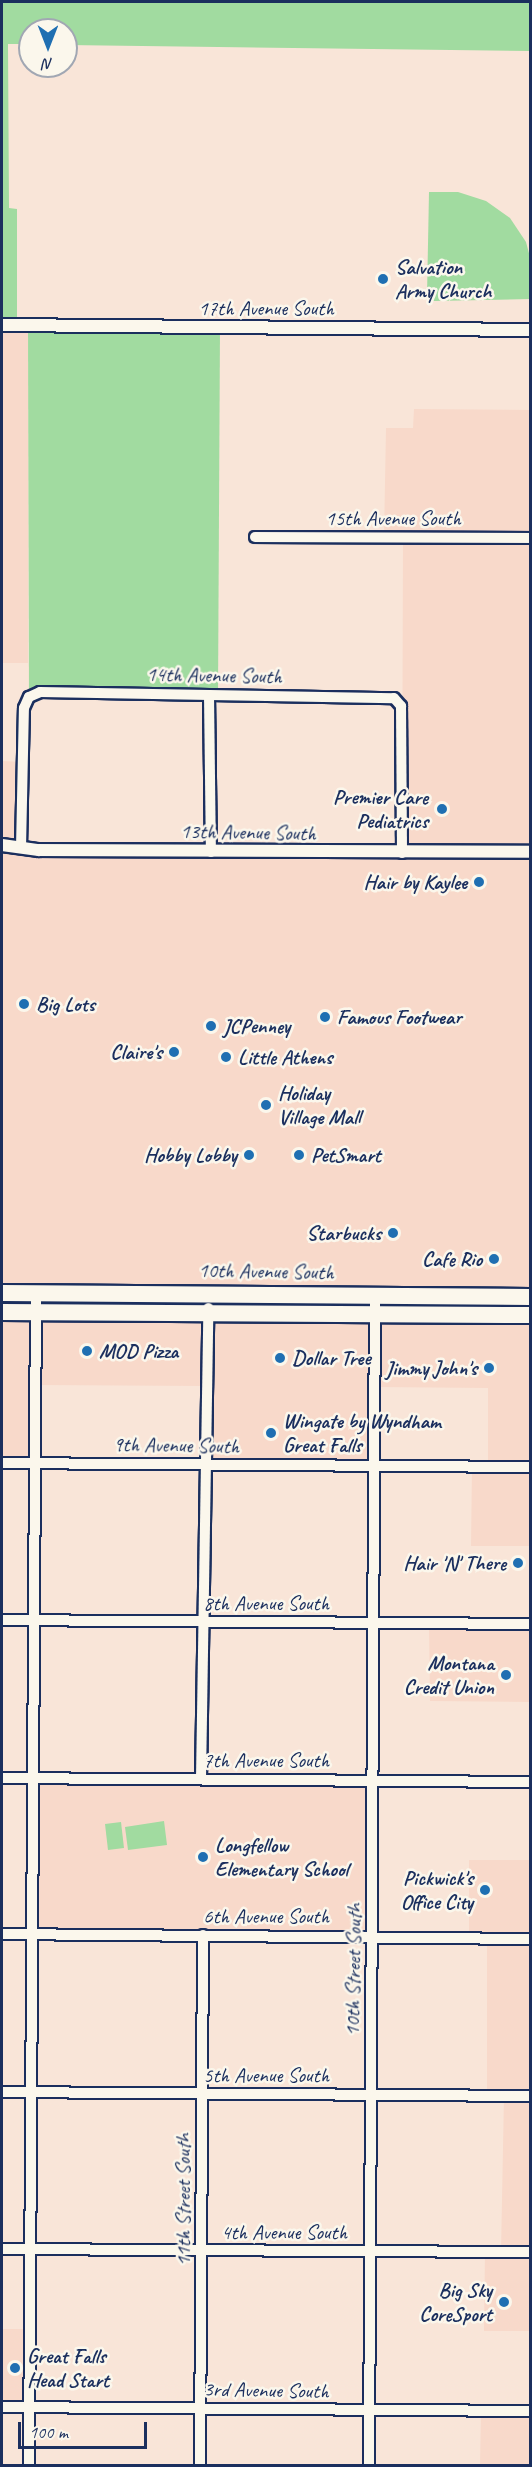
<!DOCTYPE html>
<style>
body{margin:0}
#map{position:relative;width:532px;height:2467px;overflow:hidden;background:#f9e5d8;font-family:Caveat,sans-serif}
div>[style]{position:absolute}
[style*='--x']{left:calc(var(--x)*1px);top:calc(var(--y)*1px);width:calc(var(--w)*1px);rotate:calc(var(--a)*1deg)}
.built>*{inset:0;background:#f8d9ca}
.green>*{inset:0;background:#a1dba0}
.roads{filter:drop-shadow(2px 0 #1b2f5e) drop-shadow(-2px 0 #1b2f5e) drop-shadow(0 2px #1b2f5e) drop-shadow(0 -2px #1b2f5e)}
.minor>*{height:10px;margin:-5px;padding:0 5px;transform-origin:5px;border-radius:5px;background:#fbf7ec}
.tertiary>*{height:12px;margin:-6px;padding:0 6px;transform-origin:6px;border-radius:6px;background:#fbf7ec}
.trunk>*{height:16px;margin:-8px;padding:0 8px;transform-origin:8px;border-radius:8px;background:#fbf7ec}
.dots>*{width:16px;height:16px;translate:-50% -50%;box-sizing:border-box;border:3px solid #fbf7ec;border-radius:50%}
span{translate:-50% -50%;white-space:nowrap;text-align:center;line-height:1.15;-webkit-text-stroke:5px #fbf7ec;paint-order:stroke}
.poi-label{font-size:21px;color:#1b2f5e;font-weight:700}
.left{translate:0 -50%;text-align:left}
.right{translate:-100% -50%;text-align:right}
.street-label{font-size:21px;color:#1b2f5e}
.frame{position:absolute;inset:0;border:3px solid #1b2f5e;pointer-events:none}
.north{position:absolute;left:18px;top:18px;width:60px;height:60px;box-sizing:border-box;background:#fbf7ec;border:2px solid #a1a7b3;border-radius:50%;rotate:180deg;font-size:16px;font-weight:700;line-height:24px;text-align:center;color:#1b2f5e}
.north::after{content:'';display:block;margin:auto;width:21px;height:27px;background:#1f6fb2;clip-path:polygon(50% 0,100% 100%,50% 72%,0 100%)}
.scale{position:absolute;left:18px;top:2422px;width:129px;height:27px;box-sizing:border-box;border:3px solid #1b2f5e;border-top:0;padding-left:8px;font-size:18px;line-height:21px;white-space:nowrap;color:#1b2f5e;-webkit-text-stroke:4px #fbf7ec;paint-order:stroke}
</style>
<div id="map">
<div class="built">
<i style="clip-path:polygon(2px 325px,28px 326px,28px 663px,2px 663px)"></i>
<i style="clip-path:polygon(414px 409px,530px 410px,530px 1297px,2px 1292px,2px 761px,23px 762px,21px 848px,402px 852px,403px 538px,384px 537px,386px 428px,413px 428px)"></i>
<i style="clip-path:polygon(2px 1312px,530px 1315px,530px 1546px,471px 1546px,472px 1467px,488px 1466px,488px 1388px,376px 1387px,374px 1467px,204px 1465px,205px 1386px,37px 1385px,35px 1464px,2px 1463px)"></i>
<i style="clip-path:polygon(429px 1624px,530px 1624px,530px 1702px,430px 1701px)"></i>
<i style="clip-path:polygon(33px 1778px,374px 1780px,373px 1936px,32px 1934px)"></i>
<i style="clip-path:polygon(469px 1860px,530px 1860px,530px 2331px,484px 2331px,485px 2252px,501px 2252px,504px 2096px,487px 2096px,487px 1938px,469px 1938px)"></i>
<i style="clip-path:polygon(2px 2329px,30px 2329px,29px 2407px,2px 2407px)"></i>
<i style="clip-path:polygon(481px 2411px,530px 2411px,530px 2465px,480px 2466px)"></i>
</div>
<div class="green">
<i style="clip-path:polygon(2px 2px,530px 2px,530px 51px,66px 45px,66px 30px,30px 30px,30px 44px,8px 44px,9px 208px,17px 209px,17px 325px,2px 325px)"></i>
<i style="clip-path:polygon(429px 192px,458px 192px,486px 201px,510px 218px,526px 242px,530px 257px,530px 299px,434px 301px,427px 296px)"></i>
<i style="clip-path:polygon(28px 326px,220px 327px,218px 695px,29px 697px)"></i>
<i style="clip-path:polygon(164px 1821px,167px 1845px,128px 1850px,125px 1827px)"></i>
<i style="clip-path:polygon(121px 1822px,124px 1848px,108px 1850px,105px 1824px)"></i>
</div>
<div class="roads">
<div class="minor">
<i style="--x:255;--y:537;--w:275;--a:0.2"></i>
<i style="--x:209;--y:695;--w:157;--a:89.3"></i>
<i style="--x:21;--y:848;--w:140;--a:-88.8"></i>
<i style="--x:24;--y:708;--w:12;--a:-66"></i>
<i style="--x:29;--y:697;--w:12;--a:-24"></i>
<i style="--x:40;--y:692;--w:354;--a:1"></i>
<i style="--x:394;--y:698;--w:11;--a:49"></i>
<i style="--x:401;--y:706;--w:147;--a:89.6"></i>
<i style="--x:2;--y:1463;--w:528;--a:0.43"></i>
<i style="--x:2;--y:1620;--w:528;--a:0.43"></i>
<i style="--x:2;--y:1778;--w:528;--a:0.43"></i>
<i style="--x:201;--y:1779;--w:471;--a:-89.1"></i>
<i style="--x:2;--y:1934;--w:528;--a:0.54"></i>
<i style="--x:2;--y:2092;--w:528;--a:0.43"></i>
<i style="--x:2;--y:2249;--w:528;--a:0.33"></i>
<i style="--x:2;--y:2407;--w:528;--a:0.43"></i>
<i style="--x:29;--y:2466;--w:1173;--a:-89.66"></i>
<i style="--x:200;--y:2466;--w:531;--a:-89.68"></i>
<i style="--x:369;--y:2466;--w:1171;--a:-89.71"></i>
</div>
<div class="tertiary">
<i style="--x:2;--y:325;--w:528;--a:0.54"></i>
<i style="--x:2;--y:845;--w:37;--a:8"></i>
<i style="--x:39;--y:850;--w:491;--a:0.2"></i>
</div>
<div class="trunk">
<i style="--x:2;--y:1293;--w:528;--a:0.43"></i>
<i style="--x:2;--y:1312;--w:528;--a:0.33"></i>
</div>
</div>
<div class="dots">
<i style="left:383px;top:279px;background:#1f6fb2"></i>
<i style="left:442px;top:809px;background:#1f6fb2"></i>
<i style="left:479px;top:882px;background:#1f6fb2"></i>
<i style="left:24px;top:1004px;background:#1f6fb2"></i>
<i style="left:325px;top:1017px;background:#1f6fb2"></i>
<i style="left:211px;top:1026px;background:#1f6fb2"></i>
<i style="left:174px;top:1052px;background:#1f6fb2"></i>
<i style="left:226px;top:1057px;background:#1f6fb2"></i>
<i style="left:266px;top:1105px;background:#1f6fb2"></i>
<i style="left:249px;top:1155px;background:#1f6fb2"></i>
<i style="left:299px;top:1155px;background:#1f6fb2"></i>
<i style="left:393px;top:1233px;background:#1f6fb2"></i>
<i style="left:494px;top:1259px;background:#1f6fb2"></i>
<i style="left:87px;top:1351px;background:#1f6fb2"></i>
<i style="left:280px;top:1358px;background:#1f6fb2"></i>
<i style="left:489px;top:1368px;background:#1f6fb2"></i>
<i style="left:271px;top:1433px;background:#1f6fb2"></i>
<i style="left:518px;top:1563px;background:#1f6fb2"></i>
<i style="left:506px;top:1675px;background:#1f6fb2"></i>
<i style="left:203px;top:1857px;background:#1f6fb2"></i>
<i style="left:485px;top:1890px;background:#1f6fb2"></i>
<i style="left:504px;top:2302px;background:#1f6fb2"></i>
<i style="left:15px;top:2368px;background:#1f6fb2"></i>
</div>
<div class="poi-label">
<span class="left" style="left:395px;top:279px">Salvation<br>Army Church</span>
<span class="right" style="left:428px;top:809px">Premier Care<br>Pediatrics</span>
<span class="right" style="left:467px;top:882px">Hair by Kaylee</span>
<span class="left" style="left:36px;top:1004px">Big Lots</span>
<span class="left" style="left:337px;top:1017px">Famous Footwear</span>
<span class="left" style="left:223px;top:1026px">JCPenney</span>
<span class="right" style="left:162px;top:1052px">Claire's</span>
<span class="left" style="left:238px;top:1057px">Little Athens</span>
<span class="left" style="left:278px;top:1105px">Holiday<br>Village Mall</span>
<span class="right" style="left:237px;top:1155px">Hobby Lobby</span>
<span class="left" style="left:311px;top:1155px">PetSmart</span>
<span class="right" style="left:381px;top:1233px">Starbucks</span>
<span class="right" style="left:482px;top:1259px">Cafe Rio</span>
<span class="left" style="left:99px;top:1351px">MOD Pizza</span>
<span class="left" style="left:292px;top:1358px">Dollar Tree</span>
<span class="right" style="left:477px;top:1368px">Jimmy John's</span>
<span class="left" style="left:283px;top:1433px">Wingate by Wyndham<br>Great Falls</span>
<span class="right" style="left:506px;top:1563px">Hair 'N' There</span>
<span class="right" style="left:494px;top:1675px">Montana<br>Credit Union</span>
<span class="left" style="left:215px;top:1857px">Longfellow<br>Elementary School</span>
<span class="right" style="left:473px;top:1890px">Pickwick's<br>Office City</span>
<span class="right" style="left:492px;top:2302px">Big Sky<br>CoreSport</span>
<span class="left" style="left:27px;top:2368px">Great Falls<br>Head Start</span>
</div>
<div class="street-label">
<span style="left:266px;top:308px">17th Avenue South</span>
<span style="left:393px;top:518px">15th Avenue South</span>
<span style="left:214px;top:675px;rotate:1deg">14th Avenue South</span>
<span style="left:248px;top:832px;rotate:1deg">13th Avenue South</span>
<span style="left:266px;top:1271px;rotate:1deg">10th Avenue South</span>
<span style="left:176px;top:1445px;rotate:1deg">9th Avenue South</span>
<span style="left:266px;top:1603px">8th Avenue South</span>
<span style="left:266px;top:1760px">7th Avenue South</span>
<span style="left:266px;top:1916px">6th Avenue South</span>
<span style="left:353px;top:1970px;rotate:-89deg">10th Street South</span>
<span style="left:266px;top:2075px">5th Avenue South</span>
<span style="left:183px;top:2200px;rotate:-90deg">11th Street South</span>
<span style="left:284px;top:2232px">4th Avenue South</span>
<span style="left:266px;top:2390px;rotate:1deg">3rd Avenue South</span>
</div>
<div class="frame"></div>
<div class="north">N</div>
<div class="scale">100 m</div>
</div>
